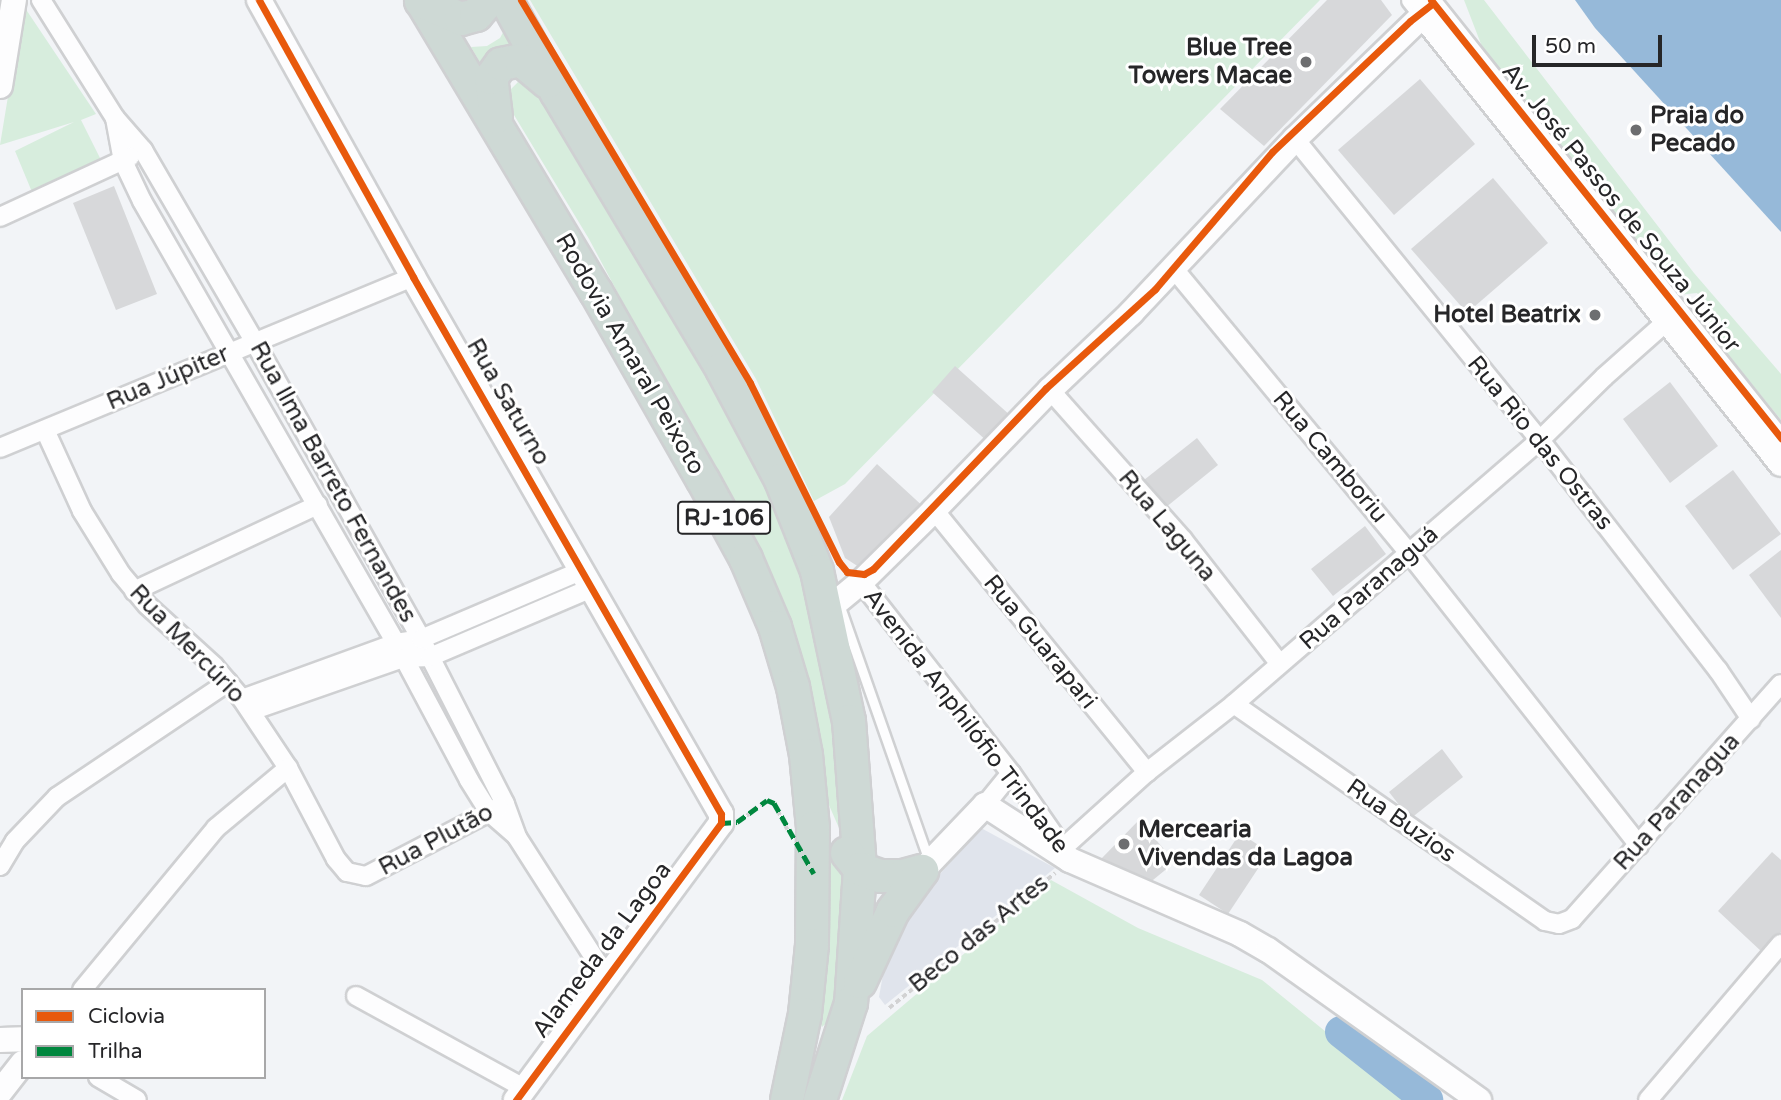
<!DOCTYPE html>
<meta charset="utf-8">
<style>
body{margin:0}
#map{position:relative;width:1781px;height:1100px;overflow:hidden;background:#f2f4f7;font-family:"Varela Round",sans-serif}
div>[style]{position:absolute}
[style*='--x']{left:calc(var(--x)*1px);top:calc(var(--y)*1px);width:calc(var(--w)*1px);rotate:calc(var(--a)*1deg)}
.built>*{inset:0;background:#e0e4ec}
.green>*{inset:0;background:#d7eddd}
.water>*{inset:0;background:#96b9d9}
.river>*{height:32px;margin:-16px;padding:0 16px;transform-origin:16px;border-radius:16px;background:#96b9d9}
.building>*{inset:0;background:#d7d8da}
.path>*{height:3.5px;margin-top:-1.75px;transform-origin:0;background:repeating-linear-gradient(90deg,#d2d2d3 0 5px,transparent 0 8.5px)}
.roads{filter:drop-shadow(2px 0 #cfd0d2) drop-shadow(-2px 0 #cfd0d2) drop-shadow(0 2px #cfd0d2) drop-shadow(0 -2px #cfd0d2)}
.lane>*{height:9px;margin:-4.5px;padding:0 4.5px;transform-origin:4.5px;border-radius:4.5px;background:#fdfdfe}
.street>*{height:18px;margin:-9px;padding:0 9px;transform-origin:9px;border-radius:9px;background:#fdfdfe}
.secondary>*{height:24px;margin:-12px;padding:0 12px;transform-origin:12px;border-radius:12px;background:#fdfdfe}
.highway>*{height:32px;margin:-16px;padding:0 16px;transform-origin:16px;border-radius:16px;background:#ced9d5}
.quiet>*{height:5px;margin-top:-2.5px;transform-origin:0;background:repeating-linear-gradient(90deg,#00873e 0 10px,transparent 0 15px)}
.cycleway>*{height:7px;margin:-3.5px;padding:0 3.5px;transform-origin:3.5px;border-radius:3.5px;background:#e8590c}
.dots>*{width:19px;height:19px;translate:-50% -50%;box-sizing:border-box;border:4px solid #fff;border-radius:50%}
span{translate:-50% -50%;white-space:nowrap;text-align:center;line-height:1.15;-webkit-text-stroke:6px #fff;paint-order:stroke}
.shield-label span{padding:2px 5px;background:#fff;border:2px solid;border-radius:5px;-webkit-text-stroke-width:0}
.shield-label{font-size:23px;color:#262628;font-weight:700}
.poi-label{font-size:24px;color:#262628;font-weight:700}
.right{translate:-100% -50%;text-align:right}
.left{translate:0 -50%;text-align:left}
.street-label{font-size:24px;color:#262628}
.legend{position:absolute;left:21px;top:988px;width:245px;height:91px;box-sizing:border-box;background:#fff;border:2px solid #a8a8a9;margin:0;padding:9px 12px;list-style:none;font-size:21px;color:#262628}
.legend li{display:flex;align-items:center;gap:14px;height:35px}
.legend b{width:35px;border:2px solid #a8a8a9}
.scale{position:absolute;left:1532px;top:35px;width:130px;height:32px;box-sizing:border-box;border:4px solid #262628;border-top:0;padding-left:9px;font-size:21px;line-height:24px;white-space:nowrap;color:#262628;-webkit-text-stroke:5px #fff;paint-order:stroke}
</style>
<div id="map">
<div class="built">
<i style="clip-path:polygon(981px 828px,1055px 868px,885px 1005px,879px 997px,891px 929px)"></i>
</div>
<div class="green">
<i style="clip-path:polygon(530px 0,1320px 0,845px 484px,814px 501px,756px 379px)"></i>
<i style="clip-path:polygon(1464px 0,1484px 0,1694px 273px,1781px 374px,1781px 420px,1708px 330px,1712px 312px,1697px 293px,1678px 295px,1486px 57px)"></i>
<i style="clip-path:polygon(23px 5px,96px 114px,81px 120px,101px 160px,32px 192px,15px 151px,74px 122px,0 145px)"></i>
<i style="clip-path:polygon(507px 25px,522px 52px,485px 71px,471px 47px,487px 46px,500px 38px)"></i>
<i style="clip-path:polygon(518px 82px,537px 88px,738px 413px,805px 555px,839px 710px,853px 845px,839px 828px,825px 796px,744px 529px,589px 239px,514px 115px,509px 91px)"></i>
<i style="clip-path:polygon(827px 850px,851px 870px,835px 1015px,822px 1027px,818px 1015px)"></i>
<i style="clip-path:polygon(1051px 880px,1138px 928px,1262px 980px,1410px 1100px,842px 1100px,867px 1036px)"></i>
</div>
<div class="water">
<i style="clip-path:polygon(1575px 0,1781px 0,1781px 232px,1595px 28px)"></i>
</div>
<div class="river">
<i style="--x:1341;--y:1032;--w:110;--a:38.3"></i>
</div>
<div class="building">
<i style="clip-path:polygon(1327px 0,1381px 0,1392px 15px,1264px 146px,1220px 109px)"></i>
<i style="clip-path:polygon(1420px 79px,1475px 144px,1394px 215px,1338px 150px)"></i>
<i style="clip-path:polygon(1493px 178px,1548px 243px,1467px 313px,1411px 249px)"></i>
<i style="clip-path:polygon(114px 186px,157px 294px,116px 310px,73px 203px)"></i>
<i style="clip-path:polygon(955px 366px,1011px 416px,988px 442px,932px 392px)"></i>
<i style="clip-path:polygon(1670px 382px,1718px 446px,1670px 483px,1623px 419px)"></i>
<i style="clip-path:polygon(1197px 438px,1218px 465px,1165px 508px,1144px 480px)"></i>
<i style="clip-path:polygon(877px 464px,927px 510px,859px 567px,845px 558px,829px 517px)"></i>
<i style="clip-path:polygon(1733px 470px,1781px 534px,1733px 570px,1685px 506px)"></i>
<i style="clip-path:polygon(1365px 526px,1386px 554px,1333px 596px,1311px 569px)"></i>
<i style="clip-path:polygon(1781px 550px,1781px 618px,1749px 575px)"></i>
<i style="clip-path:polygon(1442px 749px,1463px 777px,1410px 819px,1389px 792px)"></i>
<i style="clip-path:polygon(1139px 820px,1175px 862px,1142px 889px,1101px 859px)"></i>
<i style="clip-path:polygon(1240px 833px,1269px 852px,1228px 914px,1199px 895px)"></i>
<i style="clip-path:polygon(1772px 852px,1781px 860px,1781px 932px,1762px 952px,1718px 911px)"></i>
</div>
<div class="path">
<i style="--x:740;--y:821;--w:34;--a:-38"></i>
<i style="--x:767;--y:800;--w:8;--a:23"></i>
<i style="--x:774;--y:803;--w:30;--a:63"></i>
<i style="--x:889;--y:1008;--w:214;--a:-39.1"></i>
</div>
<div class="roads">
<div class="lane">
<i style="--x:839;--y:604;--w:269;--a:70.7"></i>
</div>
<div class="street">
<i style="--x:41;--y:0;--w:139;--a:57.9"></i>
<i style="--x:115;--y:118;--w:43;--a:48.8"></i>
<i style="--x:143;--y:150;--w:221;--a:59.8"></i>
<i style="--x:254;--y:341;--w:342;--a:60.7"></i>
<i style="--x:421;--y:639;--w:185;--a:63"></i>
<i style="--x:505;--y:804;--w:35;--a:70"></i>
<i style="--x:517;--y:837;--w:165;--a:57.4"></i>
<i style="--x:1411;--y:0;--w:19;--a:51"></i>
<i style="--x:1431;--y:0;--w:561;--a:51.44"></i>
<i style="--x:115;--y:118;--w:44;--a:79.5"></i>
<i style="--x:123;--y:161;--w:44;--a:64.6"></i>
<i style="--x:142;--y:201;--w:510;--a:60.12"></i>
<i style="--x:396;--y:643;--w:155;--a:61.9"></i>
<i style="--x:469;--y:780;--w:38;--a:58"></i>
<i style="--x:489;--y:812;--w:35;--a:41"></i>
<i style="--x:1295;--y:139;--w:388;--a:50.9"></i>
<i style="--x:1540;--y:440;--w:291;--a:52.3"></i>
<i style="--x:1718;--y:670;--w:59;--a:56"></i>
<i style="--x:0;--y:217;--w:143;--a:-24.8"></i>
<i style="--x:1174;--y:269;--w:369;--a:50.4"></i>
<i style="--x:1409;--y:553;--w:372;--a:51.8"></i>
<i style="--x:1050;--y:390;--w:200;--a:48.4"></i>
<i style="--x:1183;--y:540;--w:157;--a:52"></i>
<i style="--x:45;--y:430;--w:89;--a:65.4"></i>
<i style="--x:82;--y:511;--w:74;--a:58.2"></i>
<i style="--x:121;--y:574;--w:40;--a:50"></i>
<i style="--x:147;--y:605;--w:91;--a:42.3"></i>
<i style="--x:214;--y:666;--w:43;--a:49.7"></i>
<i style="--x:242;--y:699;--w:83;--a:56.3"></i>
<i style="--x:288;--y:768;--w:103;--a:62.2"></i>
<i style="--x:336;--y:859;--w:17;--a:50"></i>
<i style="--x:347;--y:872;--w:19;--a:12"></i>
<i style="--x:366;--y:876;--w:150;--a:-27.4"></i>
<i style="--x:0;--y:448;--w:447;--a:-22.5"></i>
<i style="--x:934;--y:510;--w:338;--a:50.9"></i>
<i style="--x:861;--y:582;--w:243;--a:51.9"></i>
<i style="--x:1011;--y:773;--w:102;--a:55.4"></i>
<i style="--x:134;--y:591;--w:203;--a:-25.1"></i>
<i style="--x:242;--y:699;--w:164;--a:-20"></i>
<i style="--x:396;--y:643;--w:25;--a:-9"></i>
<i style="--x:421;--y:639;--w:176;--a:-23.1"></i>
<i style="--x:1234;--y:704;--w:379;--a:34.9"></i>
<i style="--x:1545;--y:921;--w:14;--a:12"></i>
<i style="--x:1559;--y:924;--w:14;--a:-21"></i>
<i style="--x:1572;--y:919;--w:314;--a:-48.4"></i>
<i style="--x:251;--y:711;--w:161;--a:-19.2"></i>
<i style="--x:403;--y:658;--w:27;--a:-2"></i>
<i style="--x:430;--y:657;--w:178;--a:-23.1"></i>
<i style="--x:985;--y:805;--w:41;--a:-50.9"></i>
<i style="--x:1064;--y:847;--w:112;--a:-42.1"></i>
<i style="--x:1147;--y:772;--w:110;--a:-38"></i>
<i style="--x:1234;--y:704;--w:404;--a:-40.8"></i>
<i style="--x:1540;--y:440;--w:90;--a:-44.5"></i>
<i style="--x:1604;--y:377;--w:84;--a:-41.6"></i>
<i style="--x:0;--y:866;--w:29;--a:-59"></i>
<i style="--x:15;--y:841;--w:61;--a:-46.3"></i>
<i style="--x:57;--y:797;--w:206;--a:-33.9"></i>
<i style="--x:82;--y:990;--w:210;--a:-50.4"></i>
<i style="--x:216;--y:828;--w:94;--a:-39.8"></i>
<i style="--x:356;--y:996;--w:192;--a:28.7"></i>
<i style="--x:98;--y:1077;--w:45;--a:30.5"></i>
<i style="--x:1648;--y:1100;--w:205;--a:-49.6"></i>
</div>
<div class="secondary">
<i style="--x:259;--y:0;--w:317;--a:60.9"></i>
<i style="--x:413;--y:277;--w:619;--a:60.16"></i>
<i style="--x:721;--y:814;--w:9;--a:90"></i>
<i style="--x:721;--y:823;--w:345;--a:126.5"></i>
<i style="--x:0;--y:86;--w:87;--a:-80.8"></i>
<i style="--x:827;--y:610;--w:44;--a:-39.5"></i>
<i style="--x:861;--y:582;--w:103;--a:-44.6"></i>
<i style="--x:934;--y:510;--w:167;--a:-46"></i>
<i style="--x:1050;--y:390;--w:112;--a:-43.5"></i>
<i style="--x:1131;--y:313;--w:239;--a:-46.7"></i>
<i style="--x:1295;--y:139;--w:178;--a:-44.1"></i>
<i style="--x:1423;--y:15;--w:574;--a:51.43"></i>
<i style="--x:922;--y:871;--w:91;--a:-46.3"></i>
<i style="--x:985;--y:805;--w:101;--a:32.9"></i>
<i style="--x:1070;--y:860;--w:185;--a:23.5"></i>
<i style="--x:1240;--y:934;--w:32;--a:30"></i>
<i style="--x:1268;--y:950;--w:259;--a:35.4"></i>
<i style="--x:0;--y:1040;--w:23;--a:-2"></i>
<i style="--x:0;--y:1092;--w:37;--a:-52"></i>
</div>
<div class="highway">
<i style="--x:421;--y:0;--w:340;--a:59.1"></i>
<i style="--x:596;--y:292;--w:216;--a:60.4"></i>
<i style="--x:703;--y:480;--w:90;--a:61.4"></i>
<i style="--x:746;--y:559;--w:74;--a:66.9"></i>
<i style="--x:775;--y:627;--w:63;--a:73.3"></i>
<i style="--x:793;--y:687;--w:69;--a:79.2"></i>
<i style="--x:806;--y:755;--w:73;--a:84.5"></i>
<i style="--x:813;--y:828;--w:117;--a:90.5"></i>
<i style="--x:812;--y:945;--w:69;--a:95.8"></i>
<i style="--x:805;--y:1014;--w:88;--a:101.8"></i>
<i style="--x:506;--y:0;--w:106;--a:61.3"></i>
<i style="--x:557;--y:93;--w:322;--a:59.1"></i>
<i style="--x:722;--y:369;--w:126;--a:62"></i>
<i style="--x:781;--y:480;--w:98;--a:68.4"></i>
<i style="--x:817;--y:571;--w:153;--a:78"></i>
<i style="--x:849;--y:721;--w:148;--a:85.7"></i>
<i style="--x:860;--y:869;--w:134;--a:93.8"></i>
<i style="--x:851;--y:1003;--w:102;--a:107.7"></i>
<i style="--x:421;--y:1;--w:44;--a:24.2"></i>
<i style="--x:461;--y:19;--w:16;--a:-15"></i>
<i style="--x:476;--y:15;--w:20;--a:-49"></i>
<i style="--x:496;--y:117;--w:39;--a:-97"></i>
<i style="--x:491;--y:78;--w:17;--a:-54"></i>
<i style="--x:501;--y:64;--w:20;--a:-11"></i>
<i style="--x:521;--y:60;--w:34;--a:40"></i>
<i style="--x:847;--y:853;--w:21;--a:51"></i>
<i style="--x:860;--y:869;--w:21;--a:19"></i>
<i style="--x:880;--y:876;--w:23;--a:0"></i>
<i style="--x:903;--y:876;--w:20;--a:-15"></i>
<i style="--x:860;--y:982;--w:78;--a:-65.1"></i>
<i style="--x:893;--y:911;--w:49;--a:-54.1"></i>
</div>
</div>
<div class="quiet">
<i style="--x:721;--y:823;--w:16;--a:-4"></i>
<i style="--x:737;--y:822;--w:37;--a:-36"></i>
<i style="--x:767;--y:800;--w:8;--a:23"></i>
<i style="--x:774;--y:803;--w:81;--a:60.6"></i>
</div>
<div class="cycleway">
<i style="--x:259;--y:0;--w:317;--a:60.9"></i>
<i style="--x:413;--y:277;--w:619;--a:60.16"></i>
<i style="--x:721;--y:814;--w:9;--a:90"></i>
<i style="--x:721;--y:823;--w:345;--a:126.5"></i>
<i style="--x:521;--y:0;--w:446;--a:59.1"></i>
<i style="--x:750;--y:383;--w:200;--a:63.6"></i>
<i style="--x:839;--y:562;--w:13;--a:51"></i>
<i style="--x:847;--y:572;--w:17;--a:7"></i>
<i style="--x:864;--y:574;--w:10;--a:-29"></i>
<i style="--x:873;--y:569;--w:250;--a:-46.3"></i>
<i style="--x:1046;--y:388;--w:147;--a:-42.2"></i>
<i style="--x:1155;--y:289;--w:180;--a:-49.5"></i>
<i style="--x:1272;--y:152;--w:190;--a:-43.5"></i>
<i style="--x:1410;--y:21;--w:29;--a:-38"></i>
<i style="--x:1431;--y:0;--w:561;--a:51.37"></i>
</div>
<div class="dots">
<i style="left:1306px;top:62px;background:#6d6e70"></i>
<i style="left:1636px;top:130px;background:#6d6e70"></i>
<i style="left:1595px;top:315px;background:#6d6e70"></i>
<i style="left:1124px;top:844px;background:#6d6e70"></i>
</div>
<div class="shield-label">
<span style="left:724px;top:518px">RJ-106</span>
</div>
<div class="poi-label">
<span class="right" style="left:1292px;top:62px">Blue Tree<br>Towers Macae</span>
<span class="left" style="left:1650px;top:130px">Praia do<br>Pecado</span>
<span class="right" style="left:1581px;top:315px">Hotel Beatrix</span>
<span class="left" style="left:1138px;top:844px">Mercearia<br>Vivendas da Lagoa</span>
</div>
<div class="street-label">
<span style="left:1621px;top:208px;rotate:51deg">Av. José Passos de Souza Júnior</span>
<span style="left:630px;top:354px;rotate:60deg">Rodovia Amaral Peixoto</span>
<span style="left:168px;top:378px;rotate:-23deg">Rua Júpiter</span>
<span style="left:508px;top:402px;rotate:60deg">Rua Saturno</span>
<span style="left:1540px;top:443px;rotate:51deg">Rua Rio das Ostras</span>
<span style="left:1330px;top:457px;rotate:50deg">Rua Camboriu</span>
<span style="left:333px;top:482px;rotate:61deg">Rua Ilma Barreto Fernandes</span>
<span style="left:1167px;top:526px;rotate:50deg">Rua Laguna</span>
<span style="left:1369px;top:588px;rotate:-41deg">Rua Paranaguá</span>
<span style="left:1040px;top:642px;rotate:51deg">Rua Guarapari</span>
<span style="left:187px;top:644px;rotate:46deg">Rua Mercúrio</span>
<span style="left:966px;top:721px;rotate:53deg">Avenida Anphilófio Trindade</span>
<span style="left:1677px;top:802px;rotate:-48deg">Rua Paranagua</span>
<span style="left:1401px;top:821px;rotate:35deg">Rua Buzios</span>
<span style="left:436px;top:840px;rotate:-28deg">Rua Plutão</span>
<span style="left:979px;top:934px;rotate:-39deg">Beco das Artes</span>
<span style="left:602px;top:950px;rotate:-53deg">Alameda da Lagoa</span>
</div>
<ul class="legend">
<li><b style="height:9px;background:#e8590c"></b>Ciclovia</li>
<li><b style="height:9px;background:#00873e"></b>Trilha</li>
</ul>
<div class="scale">50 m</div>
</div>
